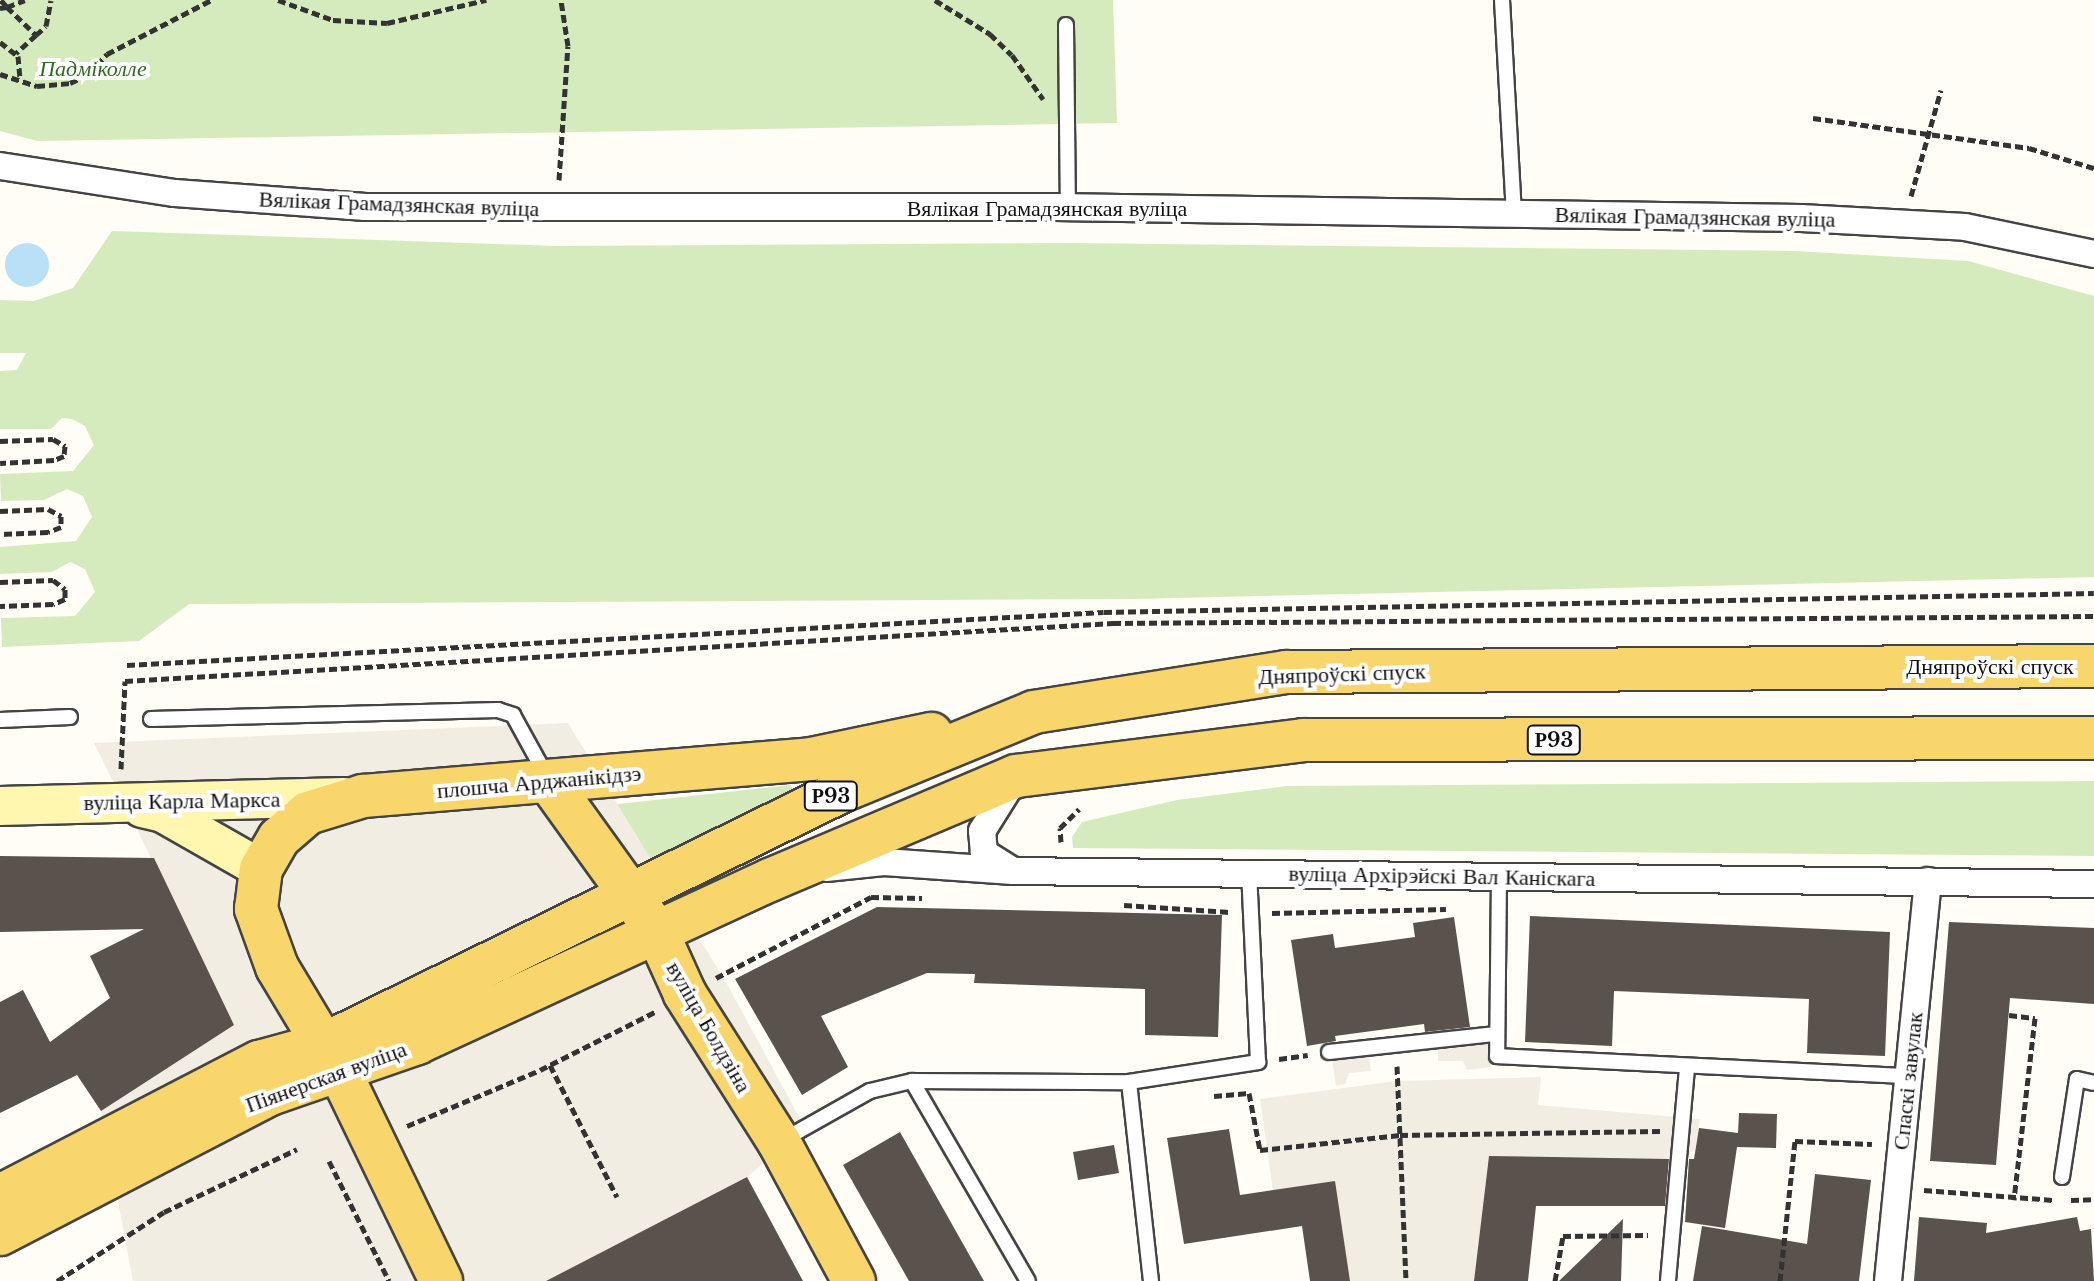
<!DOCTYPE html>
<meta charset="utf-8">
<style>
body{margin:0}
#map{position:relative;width:2094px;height:1281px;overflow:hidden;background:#fffdf5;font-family:"Libre Baskerville",serif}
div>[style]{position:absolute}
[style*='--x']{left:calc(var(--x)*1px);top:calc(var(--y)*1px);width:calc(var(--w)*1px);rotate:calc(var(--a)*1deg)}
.green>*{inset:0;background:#d5ebbd}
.plaza>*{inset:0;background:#f1ede2}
.water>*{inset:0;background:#b9e0f7}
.round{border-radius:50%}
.building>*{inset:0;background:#5a524d}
.path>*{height:5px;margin-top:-2.5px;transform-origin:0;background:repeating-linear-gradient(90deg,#333 0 8px,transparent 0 12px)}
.roads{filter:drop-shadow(2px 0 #444) drop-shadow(-2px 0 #444) drop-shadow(0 2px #444) drop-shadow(0 -2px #444)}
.lane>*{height:14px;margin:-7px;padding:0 7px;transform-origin:7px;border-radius:7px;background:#fff}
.street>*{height:26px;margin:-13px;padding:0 13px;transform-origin:13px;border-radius:13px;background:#fff}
.secondary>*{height:38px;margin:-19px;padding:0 19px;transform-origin:19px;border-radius:19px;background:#fff6b0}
.primary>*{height:42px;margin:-21px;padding:0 21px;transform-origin:21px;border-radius:21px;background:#f9d66b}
span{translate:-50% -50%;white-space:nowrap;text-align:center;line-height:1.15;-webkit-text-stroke:8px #fff;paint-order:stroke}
.shield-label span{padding:2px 6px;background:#fff;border:2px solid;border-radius:6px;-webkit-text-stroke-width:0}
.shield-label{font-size:20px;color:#111;font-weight:700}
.park-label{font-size:22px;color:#2f6b1f;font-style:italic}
.street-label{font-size:22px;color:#111}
</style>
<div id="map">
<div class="green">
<i style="clip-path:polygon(0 0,1113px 0,1117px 123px,37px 141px,0 131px)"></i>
<i style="clip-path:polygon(112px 231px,557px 246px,1073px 243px,1796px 251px,1968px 261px,2094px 296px,2094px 577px,1132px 599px,189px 604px,139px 641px,2px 647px,1px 618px,75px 616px,95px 592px,85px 569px,70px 562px,52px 572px,0 574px,0 547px,76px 541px,92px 517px,83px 496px,67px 489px,44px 500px,1px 501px,0 474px,73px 471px,94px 445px,85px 426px,72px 419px,62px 418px,51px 429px,0 429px,0 371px,17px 370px,26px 353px,0 353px,0 300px,34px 301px,73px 288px)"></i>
<i style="clip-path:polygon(2094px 781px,2094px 856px,1073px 848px,1072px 837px,1082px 822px,1177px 800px,1287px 786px)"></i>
<i style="clip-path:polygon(791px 785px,794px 792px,652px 858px,634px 860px,609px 805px)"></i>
</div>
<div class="plaza">
<i style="clip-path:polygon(568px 723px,727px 984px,805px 1128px,747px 1177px,546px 1281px,133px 1281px,101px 1111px,234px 1025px,94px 743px)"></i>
<i style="clip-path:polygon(1490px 1044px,1491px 1067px,1467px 1070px,1463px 1061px,1438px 1061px,1438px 1050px)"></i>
<i style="clip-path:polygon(1369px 1056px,1371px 1071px,1349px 1073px,1345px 1084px,1336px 1086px,1332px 1059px)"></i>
<i style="clip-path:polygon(1541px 1077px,1538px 1105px,1700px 1119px,1695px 1151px,1666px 1159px,1489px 1156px,1474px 1281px,1350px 1281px,1273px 1191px,1260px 1099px,1397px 1081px)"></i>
</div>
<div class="water">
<i class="round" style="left:5px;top:243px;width:44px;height:44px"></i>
</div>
<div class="building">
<i style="clip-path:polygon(0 856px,154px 858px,234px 1025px,101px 1111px,77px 1075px,0 1113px,0 1002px,23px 990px,50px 1042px,110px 998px,90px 956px,144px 929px,0 932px)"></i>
<i style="clip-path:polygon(877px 907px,1222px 915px,1218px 1037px,1145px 1035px,1145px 989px,974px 983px,975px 974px,927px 973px,821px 1016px,848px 1067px,802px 1095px,735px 979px)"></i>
<i style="clip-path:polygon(1530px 916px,1890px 932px,1885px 1056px,1807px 1053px,1809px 999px,1614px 991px,1612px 1046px,1525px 1042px)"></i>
<i style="clip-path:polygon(1454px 917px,1470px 1027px,1425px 1032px,1424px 1024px,1335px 1036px,1336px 1041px,1307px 1046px,1291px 940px,1333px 934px,1335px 948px,1415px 937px,1413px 923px)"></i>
<i style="clip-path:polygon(1949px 922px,2094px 928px,2094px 1004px,2010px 998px,1996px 1165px,1930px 1161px)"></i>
<i style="clip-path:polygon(1739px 1113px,1777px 1114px,1776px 1148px,1737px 1147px,1725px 1228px,1685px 1222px,1689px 1159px,1694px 1159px,1699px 1128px,1738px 1133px)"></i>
<i style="clip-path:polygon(1229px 1129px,1240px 1195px,1335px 1181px,1350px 1281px,1310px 1281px,1302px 1226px,1184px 1244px,1167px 1138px)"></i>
<i style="clip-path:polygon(900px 1132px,984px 1281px,909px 1281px,843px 1165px)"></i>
<i style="clip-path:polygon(1114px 1145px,1119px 1173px,1078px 1180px,1073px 1152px)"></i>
<i style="clip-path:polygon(1489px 1156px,1669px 1159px,1665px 1206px,1536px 1206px,1528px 1281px,1474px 1281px)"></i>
<i style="clip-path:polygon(1815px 1174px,1871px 1180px,1859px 1281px,1693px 1281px,1702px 1226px,1807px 1244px)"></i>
<i style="clip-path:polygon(747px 1177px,803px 1281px,546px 1281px)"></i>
<i style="clip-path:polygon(1919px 1217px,1987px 1223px,1986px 1233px,2077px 1217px,2080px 1231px,2091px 1229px,2094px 1281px,1914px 1281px)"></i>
<i style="clip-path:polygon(1623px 1219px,1621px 1281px,1559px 1281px)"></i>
</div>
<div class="path">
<i style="--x:1;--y:0;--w:9;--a:49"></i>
<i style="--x:7;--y:7;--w:19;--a:-21"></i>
<i style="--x:278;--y:0;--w:59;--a:20"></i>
<i style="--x:333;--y:20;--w:54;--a:3.2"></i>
<i style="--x:387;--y:23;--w:102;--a:-13.1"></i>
<i style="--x:935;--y:0;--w:65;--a:31.7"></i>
<i style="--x:990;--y:34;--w:30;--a:44"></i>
<i style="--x:1012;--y:55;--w:54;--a:54.8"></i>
<i style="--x:0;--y:8;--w:7;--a:-8"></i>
<i style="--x:7;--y:7;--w:40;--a:44"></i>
<i style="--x:36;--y:35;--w:27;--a:138"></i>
<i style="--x:36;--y:35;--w:13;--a:-42"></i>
<i style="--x:46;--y:26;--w:26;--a:-79"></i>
<i style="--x:0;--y:42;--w:23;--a:38"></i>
<i style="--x:18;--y:56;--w:23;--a:85"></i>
<i style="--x:0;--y:74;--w:39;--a:18"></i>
<i style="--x:37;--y:86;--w:33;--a:-5"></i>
<i style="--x:70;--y:83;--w:21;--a:-25"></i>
<i style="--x:89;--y:74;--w:27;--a:-48"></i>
<i style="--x:107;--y:54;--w:117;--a:-27.4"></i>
<i style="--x:1813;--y:118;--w:218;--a:7.9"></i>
<i style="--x:2029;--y:148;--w:68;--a:17.1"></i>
<i style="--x:559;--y:180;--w:134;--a:-86.2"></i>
<i style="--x:568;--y:46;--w:47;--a:-98.7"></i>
<i style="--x:1911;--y:196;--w:110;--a:-74.2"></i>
<i style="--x:0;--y:441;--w:53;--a:-2.2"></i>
<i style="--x:53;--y:439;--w:14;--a:30"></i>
<i style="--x:65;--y:446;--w:10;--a:96"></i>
<i style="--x:64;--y:456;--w:11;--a:158"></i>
<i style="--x:54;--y:460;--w:54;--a:176.8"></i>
<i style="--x:0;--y:511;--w:48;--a:-2.4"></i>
<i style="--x:48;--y:509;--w:15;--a:28"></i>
<i style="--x:61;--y:516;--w:11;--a:90"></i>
<i style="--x:61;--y:527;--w:14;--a:159"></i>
<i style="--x:48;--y:532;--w:48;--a:177.6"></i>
<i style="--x:0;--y:582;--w:53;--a:-2.2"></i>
<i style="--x:53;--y:580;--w:15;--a:37"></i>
<i style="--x:65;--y:589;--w:10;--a:90"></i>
<i style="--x:65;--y:599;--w:13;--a:157"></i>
<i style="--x:53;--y:604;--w:53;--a:177.8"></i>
<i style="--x:127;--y:665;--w:978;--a:-3.11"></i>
<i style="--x:1104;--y:612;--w:990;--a:-1.1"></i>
<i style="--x:121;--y:769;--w:88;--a:-87.4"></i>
<i style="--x:125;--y:681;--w:990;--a:-3.36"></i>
<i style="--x:1113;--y:623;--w:981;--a:-0.41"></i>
<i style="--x:1061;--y:842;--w:14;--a:-94"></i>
<i style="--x:1060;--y:828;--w:27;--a:-45"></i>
<i style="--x:1124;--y:905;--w:106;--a:3.8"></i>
<i style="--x:1272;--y:913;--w:174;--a:-1.3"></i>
<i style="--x:716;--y:978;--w:175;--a:-27.6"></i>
<i style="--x:871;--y:897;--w:51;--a:1.1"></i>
<i style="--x:2009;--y:1015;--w:26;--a:7"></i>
<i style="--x:2035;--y:1018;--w:183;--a:96.6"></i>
<i style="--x:1279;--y:1059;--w:29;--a:-8"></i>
<i style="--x:550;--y:1065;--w:148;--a:63.1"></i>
<i style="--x:1397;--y:1066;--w:215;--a:87.6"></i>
<i style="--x:1214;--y:1096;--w:35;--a:-5"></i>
<i style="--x:1249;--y:1093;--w:58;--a:79.1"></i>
<i style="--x:1260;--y:1150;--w:141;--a:-6.1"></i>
<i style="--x:1400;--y:1135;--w:260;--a:-0.9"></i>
<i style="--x:407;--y:1126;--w:144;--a:-22.8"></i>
<i style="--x:540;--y:1070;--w:129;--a:-26.8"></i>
<i style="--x:329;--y:1161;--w:134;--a:63.4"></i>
<i style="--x:1924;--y:1190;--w:129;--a:4.4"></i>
<i style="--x:2071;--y:1200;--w:23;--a:-2"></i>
<i style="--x:57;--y:1281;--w:127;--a:-32.8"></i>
<i style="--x:164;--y:1212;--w:147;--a:-25.3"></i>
<i style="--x:1555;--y:1281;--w:46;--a:-79.9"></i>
<i style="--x:1563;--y:1236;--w:85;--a:-0.7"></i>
<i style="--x:1780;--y:1281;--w:141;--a:-83.9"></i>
<i style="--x:1795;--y:1141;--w:77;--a:2.2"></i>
</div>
<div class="roads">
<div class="lane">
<i style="--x:1502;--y:0;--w:213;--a:86.8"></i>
<i style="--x:1066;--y:25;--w:183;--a:89.4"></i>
<i style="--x:151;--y:719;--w:347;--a:-1.5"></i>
<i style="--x:498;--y:710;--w:16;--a:18"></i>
<i style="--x:513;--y:715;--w:68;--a:61.2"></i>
<i style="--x:0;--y:720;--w:70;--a:-2.5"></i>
<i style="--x:1499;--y:877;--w:179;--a:90.6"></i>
<i style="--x:1497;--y:1056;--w:411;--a:2.8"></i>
<i style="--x:1329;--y:1052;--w:168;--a:-6.2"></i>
<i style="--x:912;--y:1081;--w:231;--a:59.9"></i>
<i style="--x:1129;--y:1082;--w:200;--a:83.7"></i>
<i style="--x:783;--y:1140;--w:100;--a:-29.4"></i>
<i style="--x:870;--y:1091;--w:43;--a:-13.4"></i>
<i style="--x:912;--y:1081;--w:217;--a:0.3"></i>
<i style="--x:1129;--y:1082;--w:131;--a:-8.8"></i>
<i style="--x:1258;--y:1062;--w:188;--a:-92.7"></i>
<i style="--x:2062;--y:1177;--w:99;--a:-81.3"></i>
<i style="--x:2077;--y:1079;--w:17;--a:13"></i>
<i style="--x:1668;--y:1281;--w:213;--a:-84.9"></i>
</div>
<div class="street">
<i style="--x:0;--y:166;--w:177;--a:8.8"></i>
<i style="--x:175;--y:193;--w:191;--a:4.2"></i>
<i style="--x:365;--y:207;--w:690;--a:0"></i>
<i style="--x:1055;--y:207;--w:746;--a:0.84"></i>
<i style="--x:1801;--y:218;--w:164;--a:3.1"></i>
<i style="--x:1965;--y:227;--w:132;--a:11.8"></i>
<i style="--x:826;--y:868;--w:58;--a:-5.9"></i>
<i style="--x:884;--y:862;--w:129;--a:4"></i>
<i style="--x:1013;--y:871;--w:1081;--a:0.69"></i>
<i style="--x:1010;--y:869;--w:31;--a:-148"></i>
<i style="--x:984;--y:853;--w:22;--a:-95"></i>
<i style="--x:982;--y:831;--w:60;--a:-57.9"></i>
<i style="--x:1888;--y:1281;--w:402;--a:-84.3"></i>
</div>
<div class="secondary">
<i style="--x:0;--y:806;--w:344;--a:-1.5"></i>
<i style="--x:142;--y:808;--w:22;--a:13"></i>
<i style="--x:163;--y:813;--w:113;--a:29.7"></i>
</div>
<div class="primary">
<i style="--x:550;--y:783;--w:183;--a:54.3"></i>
<i style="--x:657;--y:932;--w:68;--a:65.7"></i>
<i style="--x:685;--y:994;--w:175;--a:57.6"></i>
<i style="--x:779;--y:1142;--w:158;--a:61.7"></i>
<i style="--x:0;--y:1196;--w:292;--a:-27.4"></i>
<i style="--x:259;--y:1062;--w:68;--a:-15.3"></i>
<i style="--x:325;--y:1044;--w:578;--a:-26.08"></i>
<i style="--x:844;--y:790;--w:205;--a:-22.3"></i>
<i style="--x:1034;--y:712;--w:255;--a:-9"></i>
<i style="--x:1286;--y:672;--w:808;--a:-0.43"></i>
<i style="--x:0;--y:1234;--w:304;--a:-27.4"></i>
<i style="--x:270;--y:1094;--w:156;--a:-19.1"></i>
<i style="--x:417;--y:1043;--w:389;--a:-24.8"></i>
<i style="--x:770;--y:880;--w:267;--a:-22.9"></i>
<i style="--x:1016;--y:776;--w:289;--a:-7.1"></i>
<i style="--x:1303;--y:740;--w:791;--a:-0.14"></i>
<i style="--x:441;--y:1281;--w:232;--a:-115.8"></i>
<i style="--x:340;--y:1072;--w:122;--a:-121"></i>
<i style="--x:277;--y:967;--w:62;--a:-109.9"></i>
<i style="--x:256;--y:909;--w:40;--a:-82.9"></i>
<i style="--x:261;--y:869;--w:36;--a:-60"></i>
<i style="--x:279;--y:838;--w:38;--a:-41"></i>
<i style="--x:308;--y:813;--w:58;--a:-17.2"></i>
<i style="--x:363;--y:796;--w:450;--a:-4.7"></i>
<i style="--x:811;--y:759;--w:123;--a:-11.8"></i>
</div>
</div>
<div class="shield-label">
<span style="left:1554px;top:740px">Р93</span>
<span style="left:831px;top:796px">Р93</span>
</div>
<div class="park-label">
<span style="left:93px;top:69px">Падміколле</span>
</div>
<div class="street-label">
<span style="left:399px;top:204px;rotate:2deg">Вялікая Грамадзянская вуліца</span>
<span style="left:1047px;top:209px">Вялікая Грамадзянская вуліца</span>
<span style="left:1695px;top:217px;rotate:1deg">Вялікая Грамадзянская вуліца</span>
<span style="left:1990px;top:667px">Дняпроўскі спуск</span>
<span style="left:1342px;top:674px;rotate:-2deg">Дняпроўскі спуск</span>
<span style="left:539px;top:782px;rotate:-5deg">плошча Арджанікідзэ</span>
<span style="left:182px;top:801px;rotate:-1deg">вуліца Карла Маркса</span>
<span style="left:1442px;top:876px;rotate:1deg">вуліца Архірэйскі Вал Каніскага</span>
<span style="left:709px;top:1027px;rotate:60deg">вуліца Болдзіна</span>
<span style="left:326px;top:1077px;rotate:-20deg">Піянерская вуліца</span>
<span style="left:1908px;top:1081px;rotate:-84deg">Спаскі завулак</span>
</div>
</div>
